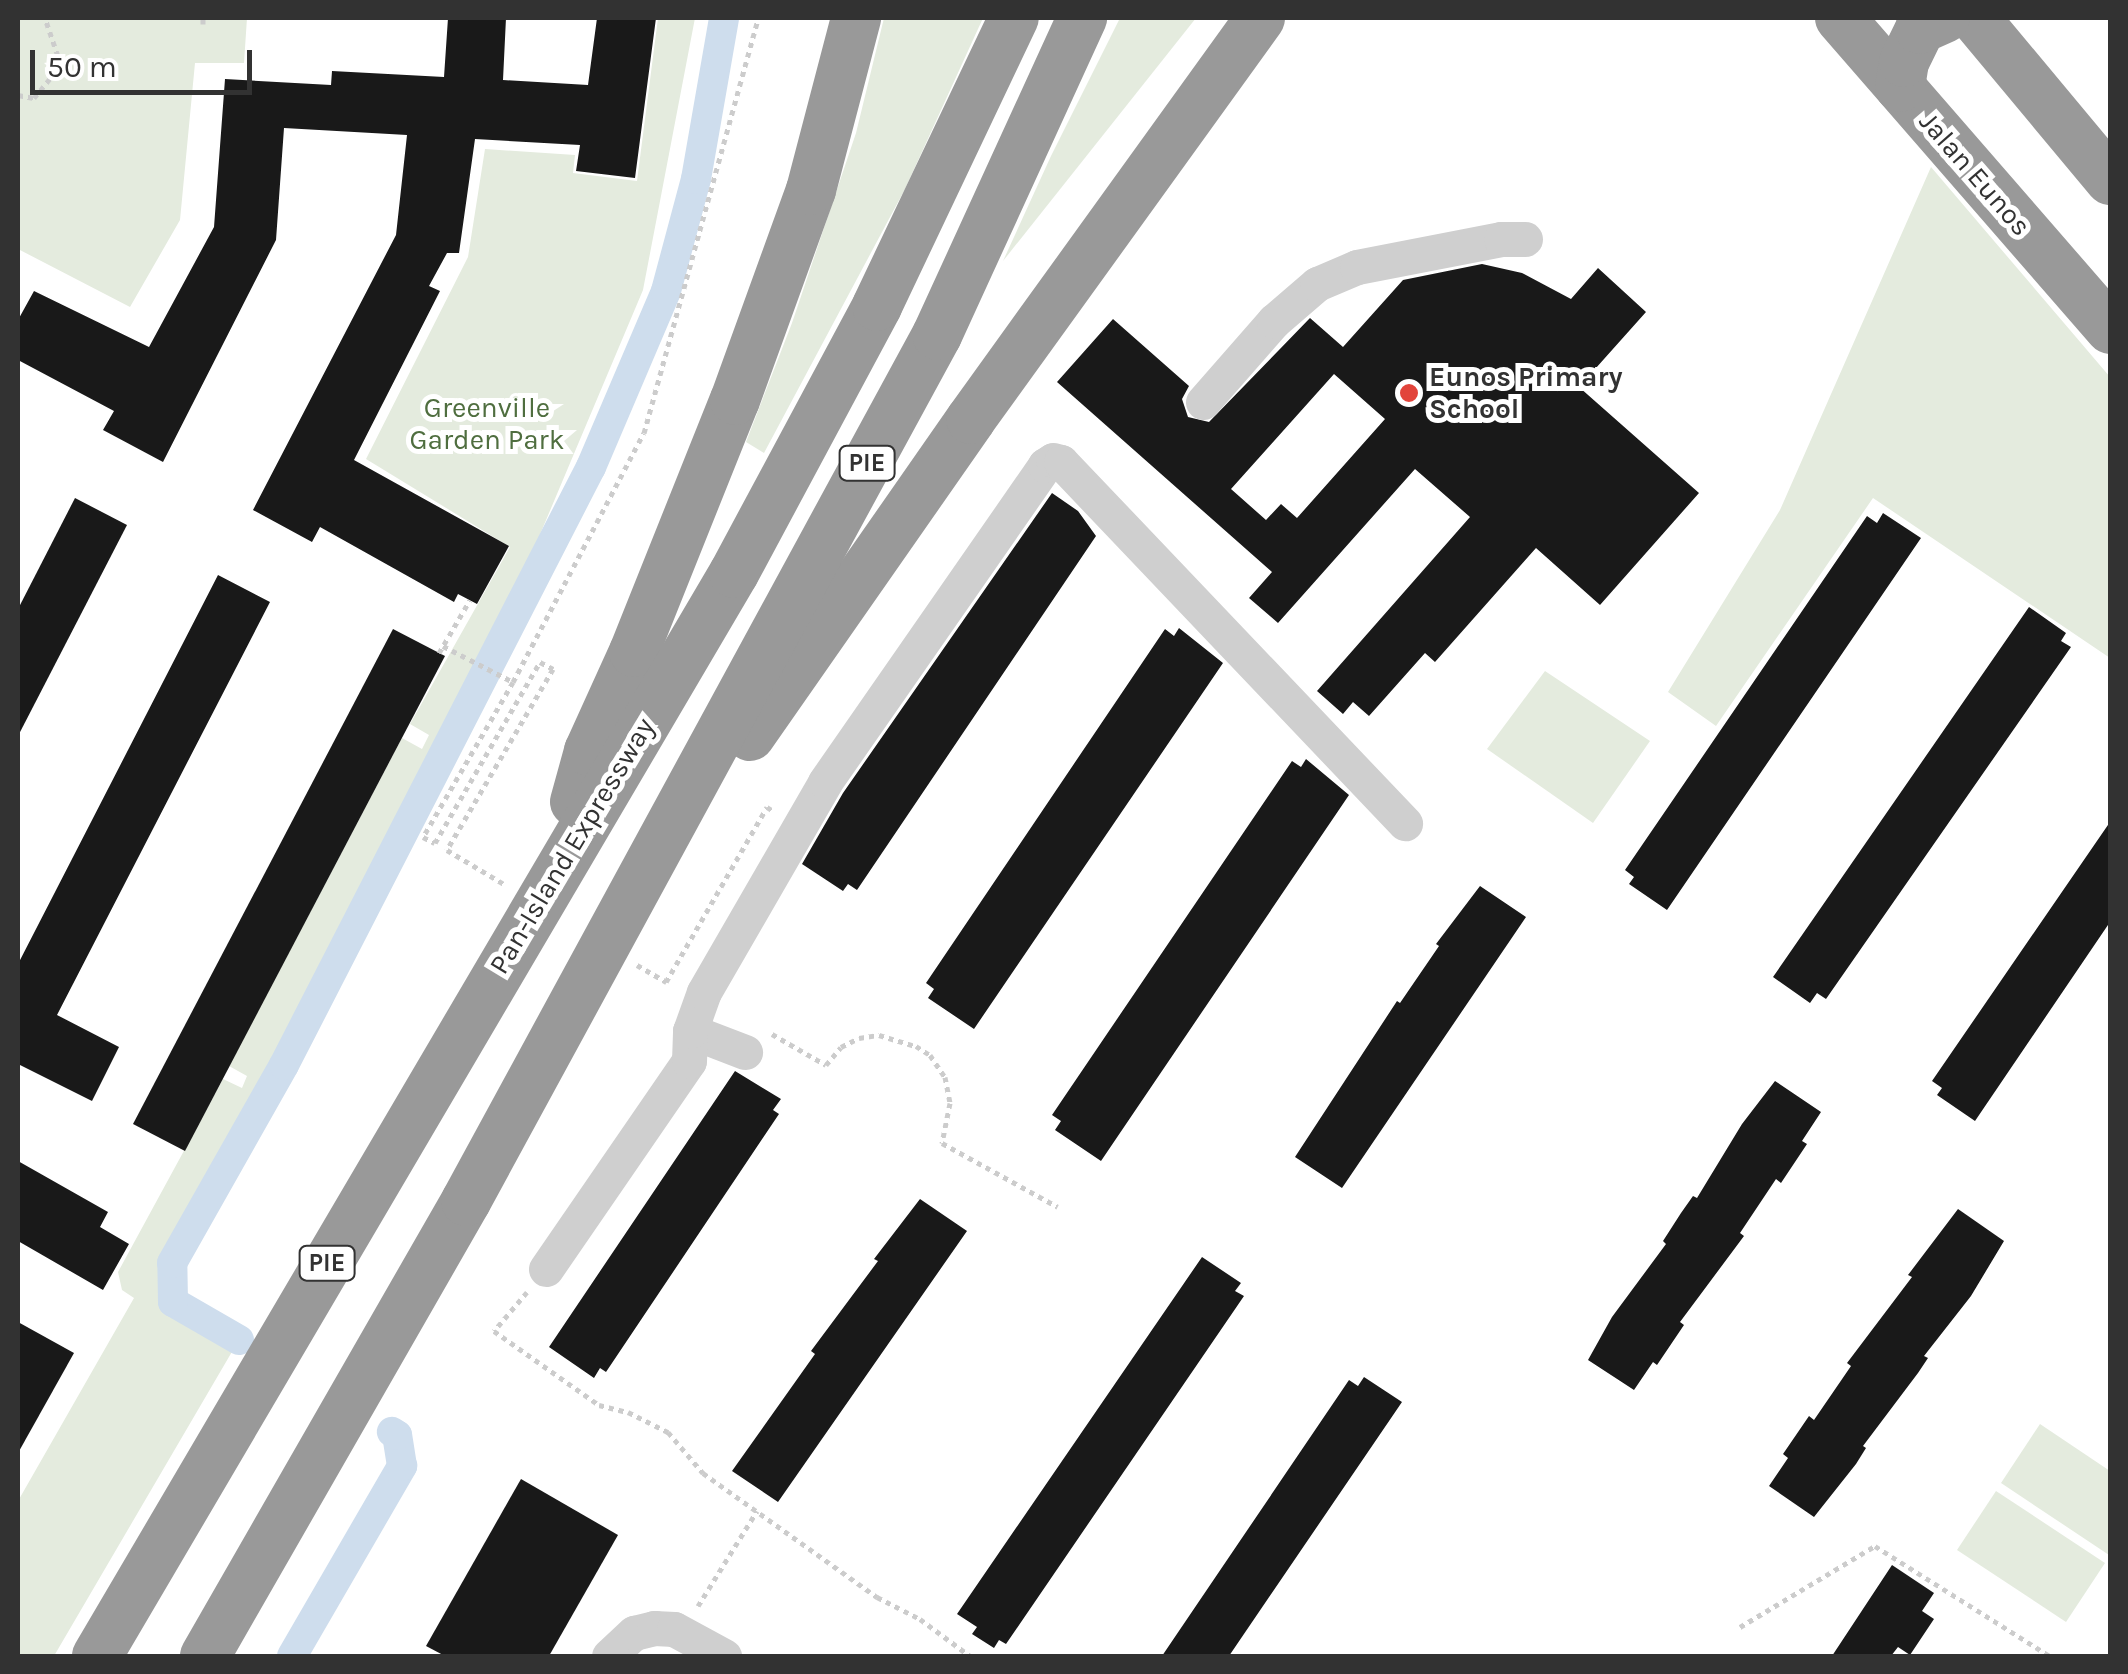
<!DOCTYPE html>
<style>
body{margin:0}
#map{position:relative;width:2128px;height:1674px;overflow:hidden;background:#fff;font-family:Karla,sans-serif}
div>[style]{position:absolute}
[style*='--x']{left:calc(var(--x)*1px);top:calc(var(--y)*1px);width:calc(var(--w)*1px);rotate:calc(var(--a)*1deg)}
.green>*{inset:0;background:#e4ebde}
.canal>*{height:30px;margin:-15px;padding:0 15px;transform-origin:15px;border-radius:15px;background:#cedded}
.building>*{inset:0;background:#191919}
.path>*{height:5px;margin-top:-2.5px;transform-origin:0;background:repeating-linear-gradient(90deg,#ccc 0 5px,transparent 0 10px)}
.minor>*{height:35px;margin:-17.5px;padding:0 17.5px;transform-origin:17.5px;border-radius:17.5px;background:#cfcfcf}
.highway>*{height:50px;margin:-25px;padding:0 25px;transform-origin:25px;border-radius:25px;background:#999}
.dots>*{width:28px;height:28px;translate:-50% -50%;box-sizing:border-box;border:5px solid #fff;border-radius:50%}
span{translate:-50% -50%;white-space:nowrap;text-align:center;line-height:1.15;-webkit-text-stroke:10px #fff;paint-order:stroke}
.shield-label span{padding:2px 8px;background:#fff;border:2px solid;border-radius:8px;-webkit-text-stroke-width:0}
.shield-label{font-size:25px;color:#323232;font-weight:700}
.street-label{font-size:28px;color:#323232}
.poi-label{font-size:28px;color:#323232;font-weight:700}
.left{translate:0 -50%;text-align:left}
.park-label{font-size:28px;color:#4f6e3f}
.frame{position:absolute;inset:0;border:20px solid #323232;pointer-events:none}
.scale{position:absolute;left:30px;top:50px;width:222px;height:45px;box-sizing:border-box;border:5px solid #323232;border-top:0;padding-left:12px;font-size:30px;line-height:35px;white-space:nowrap;color:#323232;-webkit-text-stroke:8px #fff;paint-order:stroke}
</style>
<div id="map">
<div class="green">
<i style="clip-path:polygon(18px 18px,247px 18px,244px 63px,195px 63px,180px 220px,130px 307px,18px 249px)"></i>
<i style="clip-path:polygon(658px 18px,695px 18px,643px 290px,533px 551px,289px 1032px,160px 1261px,161px 1307px,233px 1350px,54px 1656px,18px 1656px,18px 1501px,134px 1298px,122px 1290px,118px 1272px,223px 1079px,242px 1088px,247px 1076px,229px 1066px,402px 738px,422px 749px,429px 735px,410px 724px,510px 547px,366px 459px,468px 257px,485px 149px,575px 155px,573px 173px,637px 181px)"></i>
<i style="clip-path:polygon(884px 18px,983px 18px,905px 189px,764px 453px,746px 442px,792px 323px,856px 133px)"></i>
<i style="clip-path:polygon(1120px 18px,1196px 18px,1003px 261px,1051px 156px)"></i>
<i style="clip-path:polygon(1931px 167px,2110px 377px,2110px 658px,1873px 498px,1716px 726px,1668px 692px,1780px 510px)"></i>
<i style="clip-path:polygon(1545px 671px,1650px 741px,1593px 823px,1487px 749px)"></i>
<i style="clip-path:polygon(2040px 1424px,2110px 1471px,2109px 1555px,2001px 1483px)"></i>
<i style="clip-path:polygon(1996px 1491px,2105px 1563px,2066px 1622px,1957px 1550px)"></i>
</div>
<div class="canal">
<i style="--x:239;--y:1340;--w:76;--a:-150.1"></i>
<i style="--x:173;--y:1302;--w:39;--a:-91"></i>
<i style="--x:172;--y:1263;--w:227;--a:-60.5"></i>
<i style="--x:284;--y:1065;--w:672;--a:-62.83"></i>
<i style="--x:591;--y:467;--w:191;--a:-66.9"></i>
<i style="--x:666;--y:291;--w:116;--a:-75"></i>
<i style="--x:696;--y:179;--w:163;--a:-80.1"></i>
<i style="--x:292;--y:1656;--w:220;--a:-59.9"></i>
<i style="--x:402;--y:1466;--w:31;--a:-99"></i>
<i style="--x:397;--y:1435;--w:6;--a:-149"></i>
</div>
<div class="building">
<i style="clip-path:polygon(448px 18px,506px 18px,503px 80px,588px 85px,597px 18px,656px 18px,635px 178px,576px 171px,580px 145px,475px 139px,459px 253px,447px 253px,429px 286px,440px 291px,354px 460px,509px 546px,477px 604px,458px 594px,454px 602px,320px 527px,312px 542px,253px 510px,396px 235px,407px 135px,284px 128px,276px 240px,163px 462px,103px 430px,114px 411px,18px 360px,18px 320px,34px 291px,149px 347px,214px 227px,225px 79px,331px 85px,332px 71px,444px 77px)"></i>
<i style="clip-path:polygon(evenodd,1482px 264px,1522px 273px,1571px 299px,1598px 268px,1646px 312px,1579px 387px,1699px 493px,1600px 605px,1536px 548px,1435px 662px,1425px 653px,1369px 716px,1353px 702px,1343px 714px,1317px 691px,1470px 517px,1415px 469px,1278px 623px,1249px 598px,1272px 572px,1057px 382px,1113px 319px,1189px 386px,1182px 399px,1188px 417px,1209px 422px,1310px 318px,1343px 347px,1403px 280px,1482px 264px,1334px 374px,1385px 419px,1297px 518px,1281px 504px,1266px 520px,1231px 489px,1334px 374px)"></i>
<i style="clip-path:polygon(1052px 493px,1078px 511px,1096px 536px,857px 890px,848px 884px,843px 891px,802px 864px,843px 793px)"></i>
<i style="clip-path:polygon(75px 498px,127px 525px,18px 736px,18px 609px)"></i>
<i style="clip-path:polygon(1883px 513px,1921px 538px,1667px 910px,1629px 884px,1634px 877px,1625px 870px,1867px 516px,1877px 523px)"></i>
<i style="clip-path:polygon(218px 575px,270px 602px,57px 1015px,119px 1047px,92px 1101px,18px 1064px,18px 964px)"></i>
<i style="clip-path:polygon(2029px 607px,2066px 633px,2061px 641px,2071px 647px,1826px 999px,1817px 993px,1810px 1003px,1773px 977px)"></i>
<i style="clip-path:polygon(1179px 628px,1223px 663px,974px 1029px,928px 998px,934px 989px,926px 983px,1165px 629px,1174px 636px)"></i>
<i style="clip-path:polygon(393px 629px,445px 656px,185px 1151px,133px 1124px)"></i>
<i style="clip-path:polygon(1306px 759px,1349px 795px,1101px 1161px,1055px 1130px,1061px 1121px,1052px 1115px,1292px 761px,1301px 767px)"></i>
<i style="clip-path:polygon(2110px 822px,2110px 922px,1975px 1121px,1937px 1095px,1942px 1088px,1932px 1081px)"></i>
<i style="clip-path:polygon(1480px 886px,1526px 917px,1342px 1188px,1295px 1157px,1397px 1001px,1400px 1003px,1439px 946px,1436px 944px)"></i>
<i style="clip-path:polygon(735px 1071px,781px 1099px,773px 1110px,779px 1114px,606px 1372px,600px 1368px,594px 1378px,549px 1347px)"></i>
<i style="clip-path:polygon(1775px 1081px,1821px 1112px,1802px 1141px,1807px 1144px,1781px 1183px,1776px 1179px,1740px 1233px,1744px 1236px,1680px 1322px,1684px 1325px,1657px 1365px,1653px 1362px,1634px 1390px,1588px 1360px,1612px 1317px,1666px 1244px,1663px 1241px,1681px 1213px,1693px 1196px,1697px 1198px,1742px 1124px)"></i>
<i style="clip-path:polygon(18px 1161px,108px 1212px,100px 1227px,129px 1244px,103px 1290px,18px 1241px)"></i>
<i style="clip-path:polygon(920px 1199px,967px 1231px,778px 1502px,732px 1471px,815px 1354px,811px 1351px,878px 1261px,874px 1259px)"></i>
<i style="clip-path:polygon(1958px 1209px,2004px 1241px,1971px 1296px,1924px 1356px,1928px 1358px,1918px 1373px,1863px 1446px,1866px 1448px,1856px 1464px,1814px 1517px,1769px 1486px,1788px 1458px,1783px 1454px,1809px 1416px,1814px 1420px,1851px 1366px,1847px 1363px,1912px 1277px,1908px 1275px)"></i>
<i style="clip-path:polygon(1202px 1257px,1241px 1283px,1235px 1291px,1244px 1296px,1006px 1644px,999px 1640px,994px 1648px,972px 1634px,977px 1627px,957px 1614px)"></i>
<i style="clip-path:polygon(18px 1322px,74px 1353px,18px 1453px)"></i>
<i style="clip-path:polygon(1364px 1377px,1402px 1402px,1229px 1656px,1162px 1656px,1349px 1380px,1358px 1386px)"></i>
<i style="clip-path:polygon(521px 1479px,618px 1535px,549px 1656px,445px 1656px,426px 1646px)"></i>
<i style="clip-path:polygon(1892px 1565px,1934px 1593px,1922px 1611px,1934px 1619px,1910px 1655px,1898px 1647px,1891px 1656px,1832px 1656px)"></i>
</div>
<div class="path">
<i style="--x:203;--y:24;--w:6;--a:-90"></i>
<i style="--x:18;--y:95;--w:16;--a:11"></i>
<i style="--x:34;--y:98;--w:43;--a:-50.7"></i>
<i style="--x:61;--y:65;--w:50;--a:-108.8"></i>
<i style="--x:443;--y:646;--w:79;--a:27.2"></i>
<i style="--x:513;--y:682;--w:179;--a:120.1"></i>
<i style="--x:423;--y:837;--w:13;--a:27"></i>
<i style="--x:435;--y:843;--w:209;--a:-59.9"></i>
<i style="--x:540;--y:662;--w:15;--a:28"></i>
<i style="--x:553;--y:669;--w:210;--a:120.4"></i>
<i style="--x:447;--y:850;--w:66;--a:30.8"></i>
<i style="--x:439;--y:653;--w:61;--a:-59.7"></i>
<i style="--x:513;--y:682;--w:281;--a:-62.3"></i>
<i style="--x:644;--y:433;--w:430;--a:-74.6"></i>
<i style="--x:637;--y:965;--w:34;--a:30"></i>
<i style="--x:666;--y:982;--w:202;--a:-60"></i>
<i style="--x:767;--y:807;--w:9;--a:32"></i>
<i style="--x:772;--y:1034;--w:62;--a:29.9"></i>
<i style="--x:826;--y:1065;--w:23;--a:-50"></i>
<i style="--x:841;--y:1047;--w:20;--a:-27"></i>
<i style="--x:859;--y:1038;--w:20;--a:-9"></i>
<i style="--x:879;--y:1035;--w:39;--a:17"></i>
<i style="--x:916;--y:1046;--w:17;--a:33"></i>
<i style="--x:930;--y:1055;--w:27;--a:56"></i>
<i style="--x:945;--y:1077;--w:26;--a:79"></i>
<i style="--x:950;--y:1103;--w:41;--a:101.3"></i>
<i style="--x:942;--y:1143;--w:132;--a:28.9"></i>
<i style="--x:527;--y:1292;--w:51;--a:130.2"></i>
<i style="--x:494;--y:1331;--w:128;--a:35.2"></i>
<i style="--x:599;--y:1405;--w:30;--a:14"></i>
<i style="--x:628;--y:1412;--w:45;--a:26.6"></i>
<i style="--x:668;--y:1432;--w:54;--a:49.5"></i>
<i style="--x:703;--y:1473;--w:214;--a:35.5"></i>
<i style="--x:877;--y:1597;--w:48;--a:27.1"></i>
<i style="--x:920;--y:1619;--w:62;--a:36.5"></i>
<i style="--x:698;--y:1606;--w:112;--a:-58.2"></i>
<i style="--x:1740;--y:1627;--w:157;--a:-31"></i>
<i style="--x:1875;--y:1546;--w:207;--a:32.2"></i>
</div>
<div class="minor">
<i style="--x:1203;--y:402;--w:108;--a:-48.8"></i>
<i style="--x:1274;--y:321;--w:57;--a:-40.7"></i>
<i style="--x:1317;--y:284;--w:43;--a:-23"></i>
<i style="--x:1357;--y:267;--w:147;--a:-11"></i>
<i style="--x:1501;--y:239;--w:24;--a:0"></i>
<i style="--x:690;--y:1031;--w:59;--a:20.9"></i>
<i style="--x:546;--y:1269;--w:252;--a:-55.5"></i>
<i style="--x:689;--y:1061;--w:30;--a:-88"></i>
<i style="--x:690;--y:1031;--w:41;--a:-70.3"></i>
<i style="--x:704;--y:992;--w:242;--a:-60"></i>
<i style="--x:825;--y:782;--w:386;--a:-55.2"></i>
<i style="--x:1045;--y:465;--w:9;--a:-32"></i>
<i style="--x:1053;--y:460;--w:8;--a:14"></i>
<i style="--x:1061;--y:462;--w:499;--a:46.4"></i>
<i style="--x:609;--y:1656;--w:34;--a:-43"></i>
<i style="--x:634;--y:1633;--w:21;--a:-14"></i>
<i style="--x:654;--y:1628;--w:20;--a:3"></i>
<i style="--x:674;--y:1629;--w:57;--a:28.4"></i>
</div>
<div class="highway">
<i style="--x:1840;--y:18;--w:412;--a:49"></i>
<i style="--x:1975;--y:18;--w:211;--a:50.2"></i>
<i style="--x:1900;--y:87;--w:25;--a:-81"></i>
<i style="--x:1904;--y:62;--w:37;--a:-64"></i>
<i style="--x:1920;--y:29;--w:27;--a:-24"></i>
<i style="--x:750;--y:736;--w:386;--a:-55.1"></i>
<i style="--x:971;--y:419;--w:494;--a:-54.2"></i>
<i style="--x:575;--y:802;--w:53;--a:-74.6"></i>
<i style="--x:589;--y:751;--w:109;--a:-65.6"></i>
<i style="--x:634;--y:652;--w:271;--a:-68.2"></i>
<i style="--x:735;--y:400;--w:223;--a:-70.1"></i>
<i style="--x:811;--y:190;--w:178;--a:-75.3"></i>
<i style="--x:97;--y:1656;--w:1256;--a:-59.54"></i>
<i style="--x:734;--y:573;--w:303;--a:-61.8"></i>
<i style="--x:877;--y:306;--w:319;--a:-64.6"></i>
<i style="--x:205;--y:1656;--w:525;--a:-60.16"></i>
<i style="--x:466;--y:1201;--w:986;--a:-61.46"></i>
<i style="--x:937;--y:335;--w:349;--a:-65.4"></i>
</div>
<div class="dots">
<i style="left:1409px;top:393px;background:#e2443b"></i>
</div>
<div class="shield-label">
<span style="left:867px;top:463px">PIE</span>
<span style="left:327px;top:1263px">PIE</span>
</div>
<div class="street-label">
<span style="left:1975px;top:174px;rotate:49deg">Jalan Eunos</span>
<span style="left:572px;top:846px;rotate:-59deg">Pan-Island Expressway</span>
</div>
<div class="poi-label">
<span class="left" style="left:1429px;top:393px">Eunos Primary<br>School</span>
</div>
<div class="park-label">
<span style="left:487px;top:424px">Greenville<br>Garden Park</span>
</div>
<div class="frame"></div>
<div class="scale">50 m</div>
</div>
